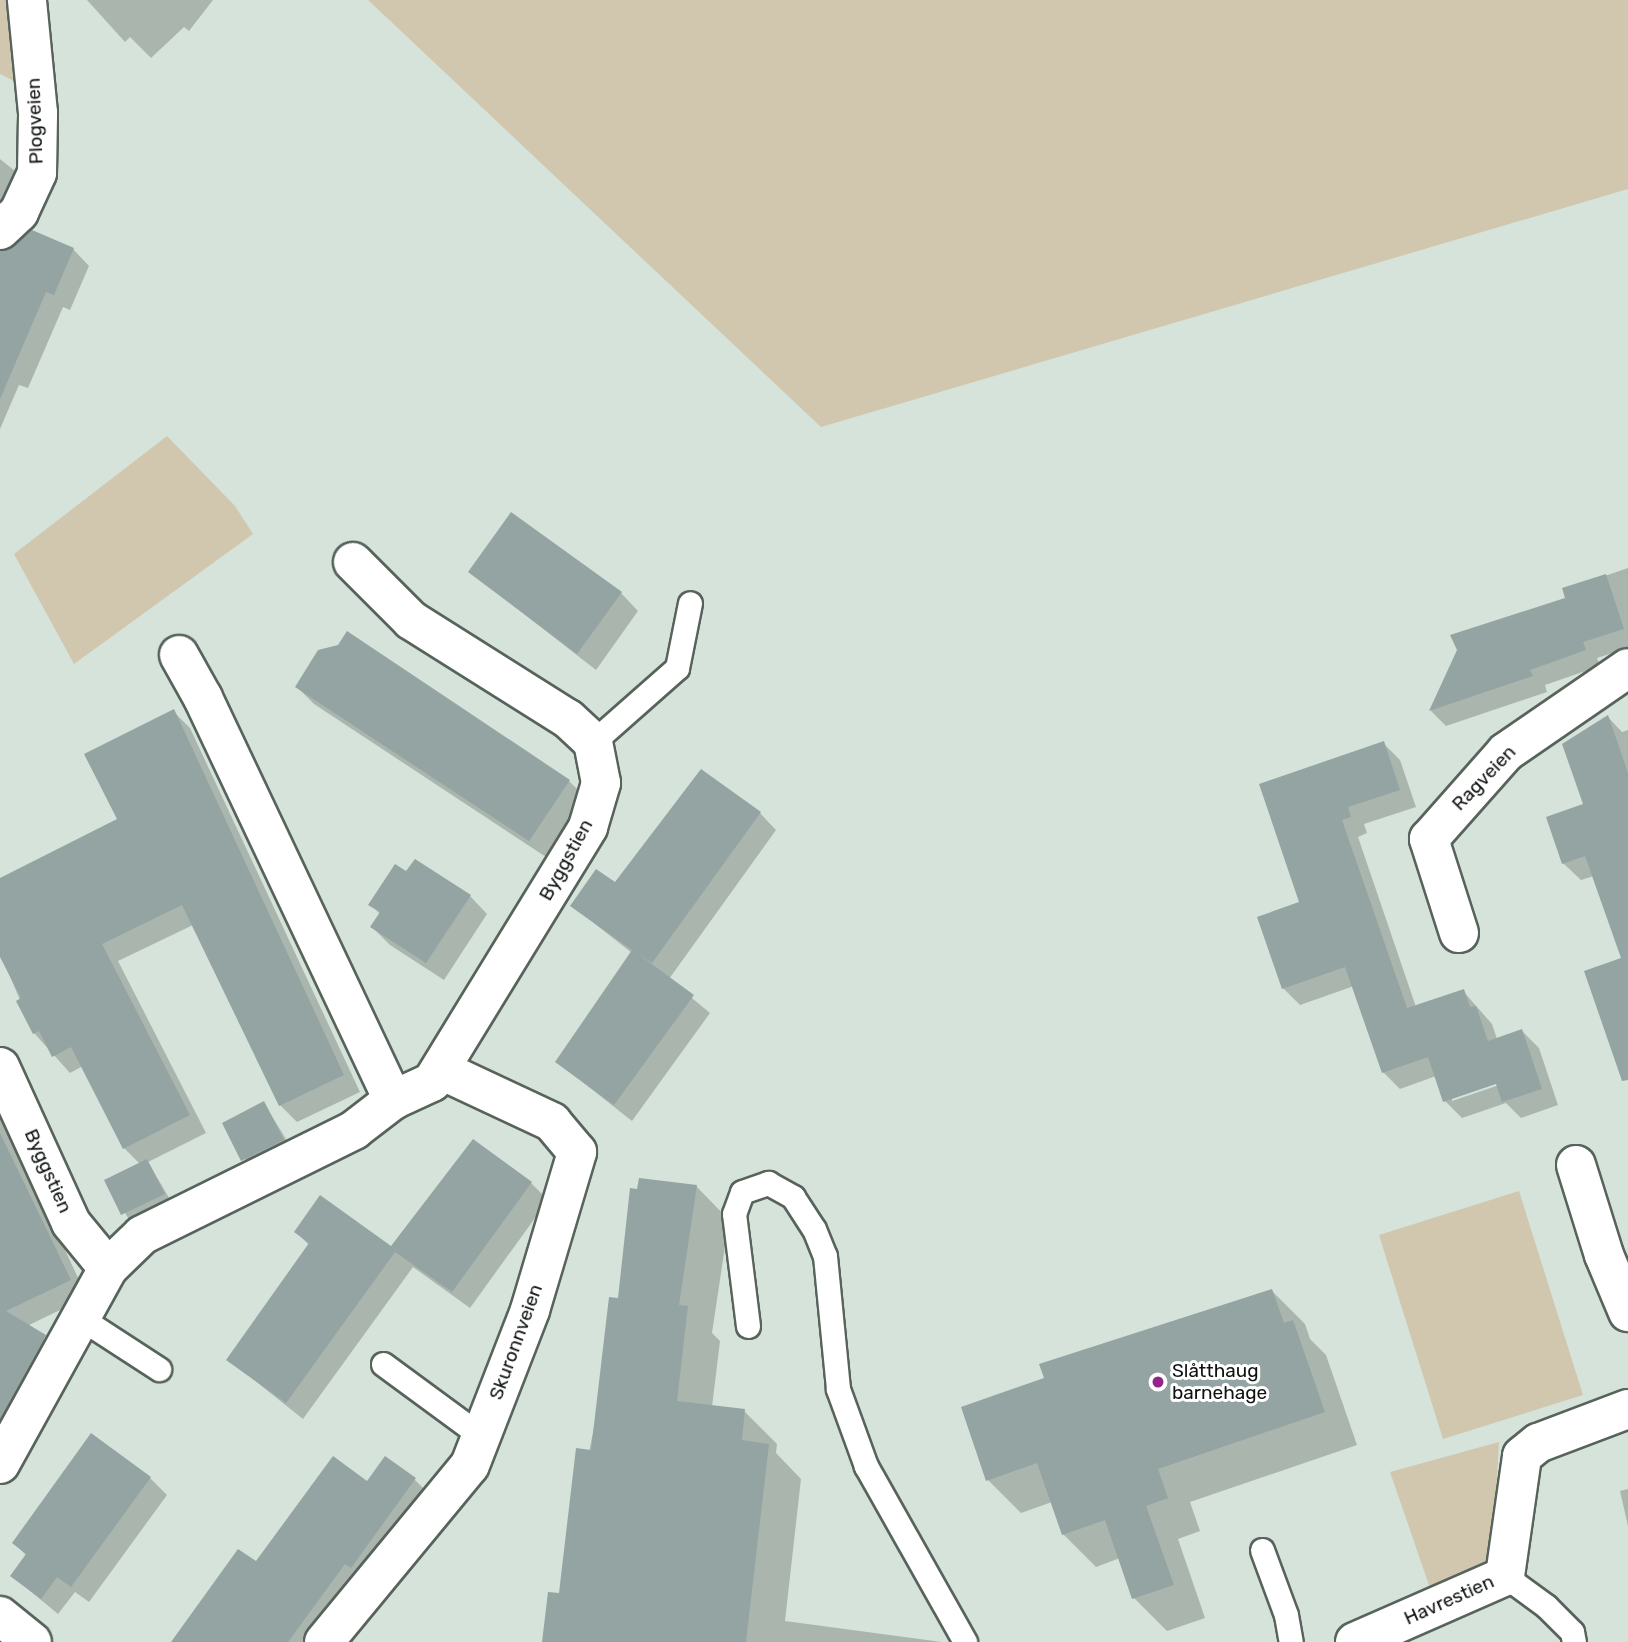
<!DOCTYPE html>
<meta charset="utf-8">
<style>
body{margin:0}
#map{position:relative;width:1628px;height:1642px;overflow:hidden;background:#d5e3da;font-family:Rubik,sans-serif}
div>[style]{position:absolute}
[style*='--x']{left:calc(var(--x)*1px);top:calc(var(--y)*1px);width:calc(var(--w)*1px);rotate:calc(var(--a)*1deg)}
.green>*{inset:0;background:#d1c7ae}
.shadow>*{inset:0;background:#0003}
.building>*{inset:0;background:#93a4a3}
.roads{filter:drop-shadow(2px 0 #57635b) drop-shadow(-2px 0 #57635b) drop-shadow(0 2px #57635b) drop-shadow(0 -2px #57635b)}
.service>*{height:23px;margin:-11.5px;padding:0 11.5px;transform-origin:11.5px;border-radius:11.5px;background:#fff}
.minor>*{height:38px;margin:-19px;padding:0 19px;transform-origin:19px;border-radius:19px;background:#fff}
.dots>*{width:19px;height:19px;translate:-50% -50%;box-sizing:border-box;border:4px solid #fff;border-radius:50%}
span{translate:-50% -50%;white-space:nowrap;text-align:center;line-height:1.15;-webkit-text-stroke:6px #fff;paint-order:stroke}
.street-label{font-size:19px;color:#0e1310}
.poi-label{font-size:19px;color:#0e1310}
.left{translate:0 -50%;text-align:left}
</style>
<div id="map">
<div class="green">
<i style="clip-path:polygon(0 0,12px 0,18px 83px,0 74px)"></i>
<i style="clip-path:polygon(368px 0,1628px 0,1628px 189px,821px 427px)"></i>
<i style="clip-path:polygon(167px 436px,235px 506px,253px 534px,74px 664px,14px 554px)"></i>
<i style="clip-path:polygon(1519px 1191px,1583px 1395px,1443px 1439px,1379px 1235px)"></i>
<i style="clip-path:polygon(1499px 1442px,1493px 1552px,1487px 1561px,1430px 1588px,1390px 1472px)"></i>
</div>
<div class="shadow">
<i style="clip-path:polygon(87px 0,213px 0,189px 31px,184px 27px,151px 58px,130px 37px,125px 42px)"></i>
<i style="clip-path:polygon(0 159px,30px 183px,0 234px)"></i>
<i style="clip-path:polygon(73px 249px,89px 266px,70px 310px,63px 307px,28px 388px,19px 385px,0 429px,0 252px)"></i>
<i style="clip-path:polygon(1628px 568px,1628px 648px,1597px 658px,1600px 666px,1545px 685px,1547px 692px,1446px 726px,1431px 711px,1459px 650px,1567px 599px,1564px 590px)"></i>
<i style="clip-path:polygon(470px 572px,621px 593px,638px 611px,596px 670px)"></i>
<i style="clip-path:polygon(297px 687px,569px 781px,586px 798px,546px 857px,314px 704px)"></i>
<i style="clip-path:polygon(173px 711px,190px 728px,360px 1092px,297px 1122px,280px 1105px,193px 925px,118px 961px,206px 1133px,148px 1162px,172px 1203px,131px 1223px,106px 1180px,140px 1164px,124px 1148px,83px 1066px,70px 1073px,34px 1033px,0 953px,0 880px,119px 820px)"></i>
<i style="clip-path:polygon(1608px 717px,1622px 732px,1628px 730px,1628px 1033px,1623px 959px,1594px 876px,1581px 880px,1563px 863px,1586px 806px)"></i>
<i style="clip-path:polygon(evenodd,1383px 743px,1400px 760px,1416px 807px,1364px 824px,1367px 833px,1358px 837px,1416px 1007px,1463px 991px,1492px 1024px,1497px 1039px,1522px 1031px,1539px 1048px,1558px 1105px,1521px 1118px,1506px 1103px,1462px 1118px,1445px 1101px,1436px 1076px,1400px 1089px,1383px 1072px,1354px 986px,1300px 1005px,1283px 988px,1302px 903px,1261px 785px,1383px 743px,1504px 1079px,1505px 1083px,1452px 1101px,1452px 1097px,1504px 1079px)"></i>
<i style="clip-path:polygon(760px 813px,776px 830px,669px 979px,710px 1013px,632px 1121px,557px 1062px,632px 953px,572px 906px)"></i>
<i style="clip-path:polygon(407px 873px,470px 896px,487px 914px,444px 980px,390px 945px,372px 927px,380px 914px,370px 904px)"></i>
<i style="clip-path:polygon(264px 1103px,292px 1149px,251px 1169px,224px 1124px)"></i>
<i style="clip-path:polygon(0 1111px,87px 1297px,27px 1326px,62px 1354px,0 1458px)"></i>
<i style="clip-path:polygon(531px 1183px,548px 1200px,470px 1308px,413px 1267px,303px 1419px,229px 1360px,309px 1245px,296px 1232px,391px 1248px)"></i>
<i style="clip-path:polygon(696px 1186px,729px 1220px,712px 1333px,720px 1341px,712px 1407px,744px 1411px,777px 1444px,776px 1453px,801px 1479px,785px 1621px,942px 1642px,544px 1642px,561px 1595px,619px 1300px)"></i>
<i style="clip-path:polygon(1272px 1291px,1305px 1324px,1310px 1339px,1326px 1355px,1357px 1445px,1190px 1502px,1200px 1531px,1178px 1539px,1205px 1618px,1167px 1631px,1134px 1598px,1120px 1558px,1096px 1567px,1063px 1534px,1052px 1502px,1021px 1513px,988px 1480px,1047px 1379px)"></i>
<i style="clip-path:polygon(150px 1478px,167px 1495px,89px 1602px,75px 1592px,58px 1614px,12px 1576px,27px 1556px,14px 1543px)"></i>
<i style="clip-path:polygon(415px 1480px,432px 1497px,303px 1642px,173px 1642px,256px 1564px,368px 1483px)"></i>
<i style="clip-path:polygon(1628px 1489px,1628px 1526px,1620px 1491px)"></i>
</div>
<div class="building">
<i style="clip-path:polygon(32px 230px,74px 248px,54px 295px,46px 292px,0 399px,0 251px,14px 246px)"></i>
<i style="clip-path:polygon(511px 512px,622px 592px,577px 654px,468px 572px)"></i>
<i style="clip-path:polygon(1606px 574px,1624px 629px,1583px 642px,1586px 650px,1530px 670px,1533px 676px,1429px 711px,1457px 650px,1450px 635px,1565px 598px,1562px 588px)"></i>
<i style="clip-path:polygon(347px 631px,570px 780px,529px 841px,295px 687px,318px 650px,338px 645px)"></i>
<i style="clip-path:polygon(174px 709px,344px 1075px,279px 1106px,182px 905px,102px 944px,190px 1115px,123px 1149px,71px 1047px,52px 1057px,39px 1031px,33px 1034px,16px 1001px,21px 998px,0 957px,0 878px,117px 819px,84px 754px)"></i>
<i style="clip-path:polygon(1608px 715px,1628px 773px,1628px 1080px,1622px 1081px,1584px 971px,1621px 958px,1585px 856px,1562px 864px,1546px 817px,1583px 804px,1562px 744px)"></i>
<i style="clip-path:polygon(1384px 741px,1400px 790px,1348px 807px,1351px 817px,1342px 820px,1407px 1008px,1464px 989px,1470px 1007px,1476px 1006px,1488px 1041px,1522px 1029px,1542px 1089px,1502px 1102px,1496px 1084px,1443px 1102px,1428px 1057px,1382px 1073px,1345px 967px,1282px 989px,1257px 917px,1299px 902px,1259px 784px)"></i>
<i style="clip-path:polygon(701px 769px,761px 812px,652px 963px,634px 951px,694px 995px,614px 1105px,555px 1062px,632px 950px,570px 906px,596px 869px,615px 882px)"></i>
<i style="clip-path:polygon(415px 859px,471px 895px,426px 963px,370px 927px,380px 912px,368px 905px,395px 864px,406px 871px)"></i>
<i style="clip-path:polygon(264px 1101px,284px 1140px,241px 1161px,222px 1123px)"></i>
<i style="clip-path:polygon(0 1133px,71px 1280px,6px 1311px,46px 1335px,0 1419px)"></i>
<i style="clip-path:polygon(473px 1139px,532px 1182px,452px 1292px,395px 1252px,286px 1403px,226px 1360px,309px 1243px,294px 1232px,320px 1195px,391px 1246px)"></i>
<i style="clip-path:polygon(147px 1159px,165px 1194px,121px 1215px,104px 1180px)"></i>
<i style="clip-path:polygon(639px 1178px,697px 1185px,679px 1305px,688px 1306px,677px 1401px,745px 1409px,742px 1440px,769px 1444px,746px 1642px,542px 1642px,548px 1592px,559px 1593px,576px 1448px,591px 1450px,609px 1297px,618px 1298px,630px 1188px,637px 1189px)"></i>
<i style="clip-path:polygon(1272px 1289px,1284px 1323px,1293px 1320px,1325px 1412px,1158px 1469px,1168px 1498px,1146px 1506px,1174px 1585px,1132px 1599px,1105px 1520px,1062px 1535px,1037px 1463px,986px 1481px,961px 1407px,1044px 1378px,1039px 1364px)"></i>
<i style="clip-path:polygon(91px 1433px,151px 1477px,71px 1587px,57px 1577px,41px 1599px,10px 1576px,26px 1554px,12px 1543px)"></i>
<i style="clip-path:polygon(333px 1456px,367px 1481px,385px 1456px,416px 1478px,351px 1568px,345px 1564px,288px 1642px,171px 1642px,238px 1549px,256px 1561px)"></i>
</div>
<div class="roads">
<div class="service">
<i style="--x:593;--y:742;--w:112;--a:-41.4"></i>
<i style="--x:677;--y:668;--w:66;--a:-78.7"></i>
<i style="--x:82;--y:1319;--w:92;--a:33"></i>
<i style="--x:748;--y:1326;--w:113;--a:-97.1"></i>
<i style="--x:734;--y:1214;--w:23;--a:-70"></i>
<i style="--x:742;--y:1192;--w:28;--a:-19"></i>
<i style="--x:768;--y:1183;--w:29;--a:29"></i>
<i style="--x:793;--y:1197;--w:38;--a:57"></i>
<i style="--x:814;--y:1229;--w:29;--a:68"></i>
<i style="--x:825;--y:1256;--w:134;--a:84.4"></i>
<i style="--x:838;--y:1389;--w:82;--a:70"></i>
<i style="--x:866;--y:1466;--w:202;--a:60.6"></i>
<i style="--x:383;--y:1364;--w:122;--a:36.3"></i>
<i style="--x:1262;--y:1550;--w:69;--a:69.7"></i>
<i style="--x:1286;--y:1615;--w:27;--a:80"></i>
<i style="--x:1505;--y:1576;--w:51;--a:36.2"></i>
<i style="--x:1546;--y:1606;--w:37;--a:45"></i>
<i style="--x:1572;--y:1632;--w:10;--a:79"></i>
</div>
<div class="minor">
<i style="--x:0;--y:230;--w:26;--a:-43"></i>
<i style="--x:19;--y:212;--w:43;--a:-65.2"></i>
<i style="--x:37;--y:173;--w:60;--a:-89"></i>
<i style="--x:38;--y:113;--w:114;--a:-95.6"></i>
<i style="--x:179;--y:655;--w:49;--a:60.8"></i>
<i style="--x:203;--y:698;--w:445;--a:64.7"></i>
<i style="--x:1459;--y:933;--w:99;--a:-107.7"></i>
<i style="--x:1429;--y:839;--w:116;--a:-48.5"></i>
<i style="--x:1506;--y:752;--w:148;--a:-34.5"></i>
<i style="--x:0;--y:1067;--w:171;--a:65.5"></i>
<i style="--x:71;--y:1223;--w:58;--a:50.6"></i>
<i style="--x:1576;--y:1165;--w:94;--a:72.7"></i>
<i style="--x:1604;--y:1255;--w:62;--a:67.2"></i>
<i style="--x:0;--y:1464;--w:224;--a:-61.1"></i>
<i style="--x:108;--y:1268;--w:47;--a:-44.1"></i>
<i style="--x:142;--y:1235;--w:237;--a:-26.3"></i>
<i style="--x:354;--y:1130;--w:49;--a:-37.6"></i>
<i style="--x:393;--y:1100;--w:43;--a:-24.8"></i>
<i style="--x:432;--y:1082;--w:299;--a:-58.5"></i>
<i style="--x:588;--y:827;--w:46;--a:-73.5"></i>
<i style="--x:601;--y:783;--w:42;--a:-101"></i>
<i style="--x:593;--y:742;--w:34;--a:-137"></i>
<i style="--x:568;--y:719;--w:186;--a:-147.8"></i>
<i style="--x:411;--y:620;--w:82;--a:-135"></i>
<i style="--x:0;--y:1616;--w:41;--a:39.1"></i>
<i style="--x:324;--y:1642;--w:229;--a:-50.5"></i>
<i style="--x:470;--y:1465;--w:166;--a:-68.8"></i>
<i style="--x:530;--y:1310;--w:165;--a:-73.4"></i>
<i style="--x:577;--y:1152;--w:39;--a:-130"></i>
<i style="--x:552;--y:1122;--w:123;--a:-154.9"></i>
<i style="--x:1355;--y:1642;--w:164;--a:-23.7"></i>
<i style="--x:1505;--y:1576;--w:121;--a:-81.9"></i>
<i style="--x:1522;--y:1456;--w:21;--a:-39"></i>
<i style="--x:1538;--y:1443;--w:96;--a:-20.7"></i>
</div>
</div>
<div class="dots">
<i style="left:1158px;top:1382px;background:#922588"></i>
</div>
<div class="street-label">
<span style="left:35px;top:121px;rotate:-92deg">Plogveien</span>
<span style="left:1484px;top:778px;rotate:-46deg">Ragveien</span>
<span style="left:566px;top:860px;rotate:-61deg">Byggstien</span>
<span style="left:48px;top:1171px;rotate:66deg">Byggstien</span>
<span style="left:516px;top:1342px;rotate:-70deg">Skuronnveien</span>
<span style="left:1449px;top:1600px;rotate:-24deg">Havrestien</span>
</div>
<div class="poi-label">
<span class="left" style="left:1172px;top:1382px">Slåtthaug<br>barnehage</span>
</div>
</div>
